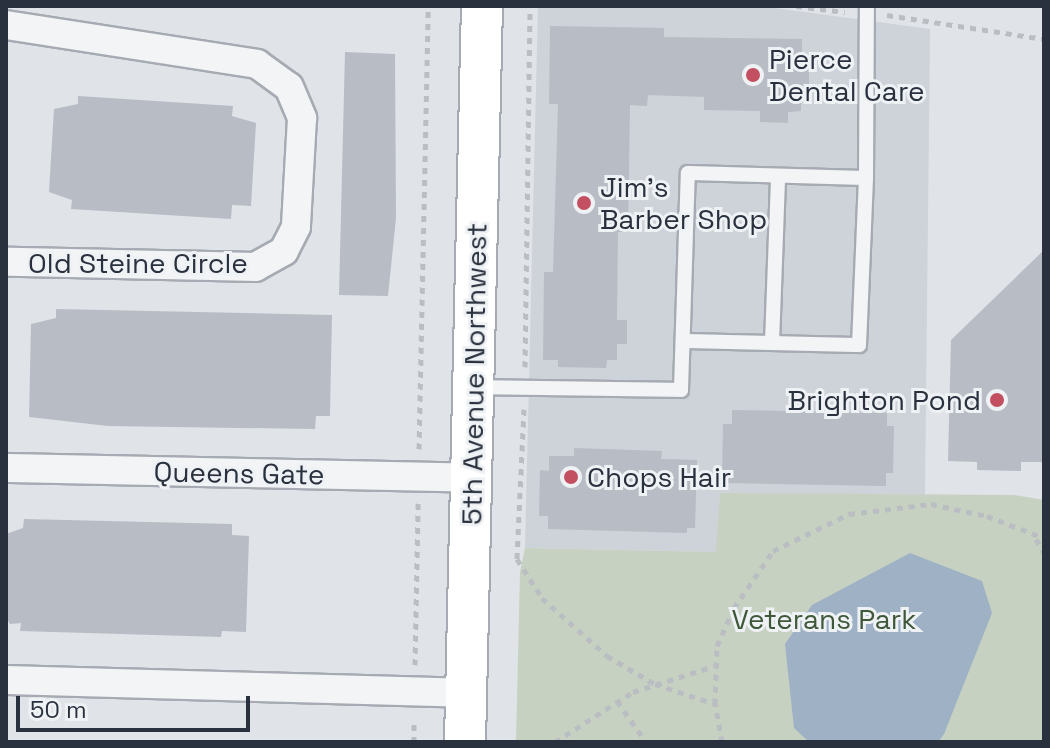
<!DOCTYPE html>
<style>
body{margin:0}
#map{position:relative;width:1050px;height:748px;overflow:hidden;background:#e0e3e8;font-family:"Space Grotesk",sans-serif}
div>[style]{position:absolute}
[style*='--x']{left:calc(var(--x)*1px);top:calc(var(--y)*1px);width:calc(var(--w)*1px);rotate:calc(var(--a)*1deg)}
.built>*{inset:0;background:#ced2d9}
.green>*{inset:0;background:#c6d1c2}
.water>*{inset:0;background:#9eb1c5}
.building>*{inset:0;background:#b8bcc4}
.path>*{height:5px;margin-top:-2.5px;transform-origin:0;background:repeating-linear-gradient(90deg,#babdc2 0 6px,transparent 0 12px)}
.roads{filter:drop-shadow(2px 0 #a6aab2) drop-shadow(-2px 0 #a6aab2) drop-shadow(0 2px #a6aab2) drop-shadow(0 -2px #a6aab2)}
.lane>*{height:14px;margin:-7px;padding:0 7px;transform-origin:7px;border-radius:7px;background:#f2f4f6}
.street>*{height:28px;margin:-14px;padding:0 14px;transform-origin:14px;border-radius:14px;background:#f2f4f6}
.secondary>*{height:40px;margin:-20px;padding:0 20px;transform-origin:20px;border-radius:20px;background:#fff}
.dots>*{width:22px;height:22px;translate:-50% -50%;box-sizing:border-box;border:4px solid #eff2f5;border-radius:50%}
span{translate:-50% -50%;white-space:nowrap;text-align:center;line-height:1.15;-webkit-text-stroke:6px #eff2f5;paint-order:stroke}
.poi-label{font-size:28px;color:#2a313e}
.left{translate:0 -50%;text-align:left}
.right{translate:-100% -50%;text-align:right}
.street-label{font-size:28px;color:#2a313e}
.park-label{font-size:28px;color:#3f5839}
.frame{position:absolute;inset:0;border:8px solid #2a313e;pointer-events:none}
.scale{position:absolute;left:16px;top:696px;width:234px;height:36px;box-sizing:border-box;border:4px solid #2a313e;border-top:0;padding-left:10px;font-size:24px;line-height:28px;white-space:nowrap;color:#2a313e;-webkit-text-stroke:6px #eff2f5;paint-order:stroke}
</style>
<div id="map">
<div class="built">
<i style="clip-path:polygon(538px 6px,760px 6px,930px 29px,925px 495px,720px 493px,717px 552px,525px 548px)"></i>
</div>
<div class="green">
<i style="clip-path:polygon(720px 493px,1014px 495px,1044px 500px,1044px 742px,516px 742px,520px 572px,525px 548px,716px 552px)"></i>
</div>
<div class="water">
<i style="clip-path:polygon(910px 553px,982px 581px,992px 613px,944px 734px,938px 742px,809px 742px,794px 728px,785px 644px,812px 605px)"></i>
</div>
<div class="building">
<i style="clip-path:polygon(550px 26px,664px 28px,664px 37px,802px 39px,802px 53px,809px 53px,809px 99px,801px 99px,801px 111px,788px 112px,788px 123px,760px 122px,760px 111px,704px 110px,704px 97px,648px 95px,647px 106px,630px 105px,628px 232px,618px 232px,617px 320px,627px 320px,627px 344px,617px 344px,617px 360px,607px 360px,606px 368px,558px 367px,558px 360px,543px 360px,544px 272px,553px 272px,558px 104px,549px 104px)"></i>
<i style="clip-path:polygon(345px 52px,395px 54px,396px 218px,388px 296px,339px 295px)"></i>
<i style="clip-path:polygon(78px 96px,233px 106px,232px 116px,256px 123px,251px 206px,232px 205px,231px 219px,71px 209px,72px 200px,49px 192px,54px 109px,78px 104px)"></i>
<i style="clip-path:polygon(1044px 250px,1044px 462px,1021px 462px,1021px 471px,977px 470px,977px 462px,948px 461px,951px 340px)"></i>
<i style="clip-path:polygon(56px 309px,332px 315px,330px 416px,316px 416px,315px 429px,108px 426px,29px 417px,31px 324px,56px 318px)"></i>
<i style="clip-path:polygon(732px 410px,887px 413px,887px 426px,894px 426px,893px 473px,886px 473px,886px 486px,722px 483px,723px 424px,732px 424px)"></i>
<i style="clip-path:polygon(574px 448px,662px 451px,661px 459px,697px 460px,695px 528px,687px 528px,687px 533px,548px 529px,548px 516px,539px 516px,540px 470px,549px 471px,549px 456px,574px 456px)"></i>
<i style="clip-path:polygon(24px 519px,232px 524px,232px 535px,249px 536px,246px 632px,222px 631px,221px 637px,20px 631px,21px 623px,10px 624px,6px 617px,6px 534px,23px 528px)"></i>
</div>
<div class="path">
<i style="--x:796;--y:6;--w:49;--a:7"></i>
<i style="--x:887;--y:15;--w:159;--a:8.7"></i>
<i style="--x:525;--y:367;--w:361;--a:-89.2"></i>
<i style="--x:524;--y:409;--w:150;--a:92.7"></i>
<i style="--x:517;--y:559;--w:46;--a:57.3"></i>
<i style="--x:542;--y:598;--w:87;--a:41.7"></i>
<i style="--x:607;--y:656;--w:56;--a:30.3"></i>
<i style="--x:655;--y:684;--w:63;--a:18.4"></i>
<i style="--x:419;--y:449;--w:443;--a:-88.8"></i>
<i style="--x:1036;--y:539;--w:16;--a:60"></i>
<i style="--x:415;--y:665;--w:162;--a:-88.9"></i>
<i style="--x:617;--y:701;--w:50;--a:54.7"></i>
<i style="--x:414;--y:742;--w:23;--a:-90"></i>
<i style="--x:555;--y:742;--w:93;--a:-32.7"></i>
<i style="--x:633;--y:692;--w:85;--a:-17.8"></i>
<i style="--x:722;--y:742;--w:39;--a:-100"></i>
<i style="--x:715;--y:704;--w:58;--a:-88"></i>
<i style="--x:717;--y:646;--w:42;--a:-65.9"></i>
<i style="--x:734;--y:608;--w:69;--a:-55.6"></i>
<i style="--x:773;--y:551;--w:85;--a:-26"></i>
<i style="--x:849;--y:514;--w:83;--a:-7"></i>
<i style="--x:931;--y:504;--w:57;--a:12.1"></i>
<i style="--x:987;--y:516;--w:61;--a:21.1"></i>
</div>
<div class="roads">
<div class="lane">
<i style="--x:683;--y:341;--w:176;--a:1.3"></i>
<i style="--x:859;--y:345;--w:167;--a:-87.6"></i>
<i style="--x:772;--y:343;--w:167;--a:-87.9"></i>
<i style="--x:475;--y:387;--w:206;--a:0.8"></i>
<i style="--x:681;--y:390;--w:217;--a:-88.2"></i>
<i style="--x:688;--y:173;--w:178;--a:1.6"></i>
<i style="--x:866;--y:178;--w:172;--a:-89.7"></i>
</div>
<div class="street">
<i style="--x:6;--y:25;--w:254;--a:8.8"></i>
<i style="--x:257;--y:64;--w:39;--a:36"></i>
<i style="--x:289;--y:87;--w:34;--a:67"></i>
<i style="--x:302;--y:118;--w:109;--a:93.2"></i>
<i style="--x:296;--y:227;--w:27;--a:117"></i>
<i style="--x:284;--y:251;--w:33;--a:151"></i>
<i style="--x:255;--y:267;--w:249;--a:-178.8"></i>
<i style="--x:6;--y:468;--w:466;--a:1.2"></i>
<i style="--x:6;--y:680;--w:461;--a:1.6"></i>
</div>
<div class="secondary">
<i style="--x:465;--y:742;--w:736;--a:-88.68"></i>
</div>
</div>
<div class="dots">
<i style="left:753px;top:75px;background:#c25061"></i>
<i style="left:584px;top:203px;background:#c25061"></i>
<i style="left:997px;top:400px;background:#c25061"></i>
<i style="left:571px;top:477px;background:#c25061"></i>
</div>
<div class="poi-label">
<span class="left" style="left:769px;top:75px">Pierce<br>Dental Care</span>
<span class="left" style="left:600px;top:203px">Jim's<br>Barber Shop</span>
<span class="right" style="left:981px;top:400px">Brighton Pond</span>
<span class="left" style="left:587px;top:477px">Chops Hair</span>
</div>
<div class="street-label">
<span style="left:138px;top:263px">Old Steine Circle</span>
<span style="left:474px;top:374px;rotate:-89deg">5th Avenue Northwest</span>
<span style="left:239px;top:473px;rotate:1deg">Queens Gate</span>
</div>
<div class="park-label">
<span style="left:824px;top:619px">Veterans Park</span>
</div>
<div class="frame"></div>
<div class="scale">50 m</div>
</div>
